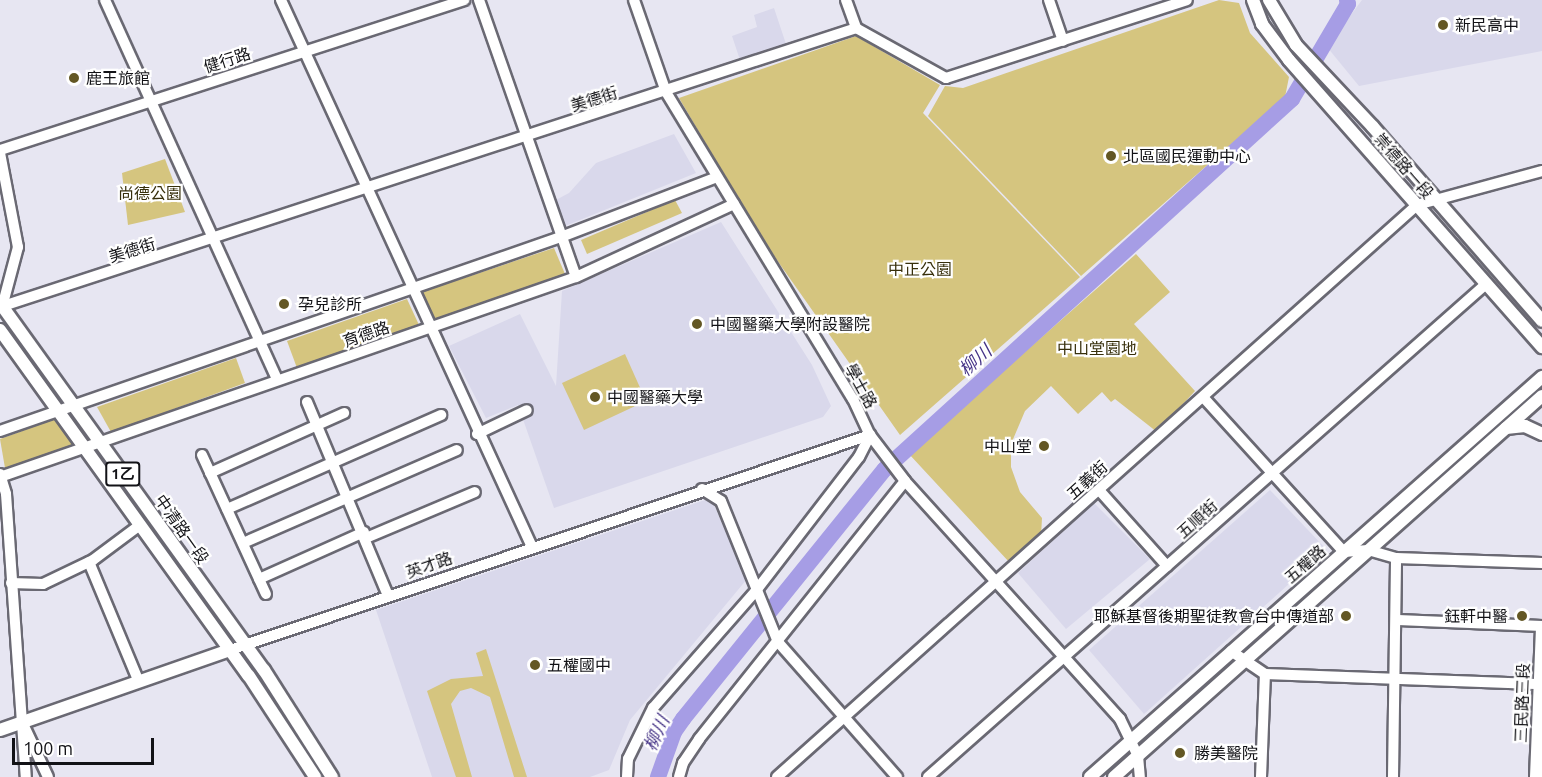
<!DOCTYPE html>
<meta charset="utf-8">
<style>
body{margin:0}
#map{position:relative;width:1542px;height:777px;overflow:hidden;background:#e7e6f2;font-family:Ubuntu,"Noto Sans TC",sans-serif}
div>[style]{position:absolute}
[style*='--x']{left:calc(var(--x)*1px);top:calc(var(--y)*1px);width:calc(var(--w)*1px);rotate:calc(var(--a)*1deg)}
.built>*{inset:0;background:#d9d8eb}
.green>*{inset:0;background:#d5c57f}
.river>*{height:16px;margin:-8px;padding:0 8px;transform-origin:8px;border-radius:8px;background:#a69de5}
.roads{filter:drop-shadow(2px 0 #6a6973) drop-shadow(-2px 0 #6a6973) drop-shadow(0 2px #6a6973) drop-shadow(0 -2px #6a6973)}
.minor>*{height:10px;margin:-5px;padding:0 5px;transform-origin:5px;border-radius:5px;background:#fff}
.major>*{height:12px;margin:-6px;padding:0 6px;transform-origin:6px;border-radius:6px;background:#fff}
.dots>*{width:16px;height:16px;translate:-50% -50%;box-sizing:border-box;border:3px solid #fff;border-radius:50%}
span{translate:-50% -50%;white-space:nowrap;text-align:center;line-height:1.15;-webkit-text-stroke:4.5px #fff;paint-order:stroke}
.shield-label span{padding:2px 4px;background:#fff;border:2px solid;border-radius:4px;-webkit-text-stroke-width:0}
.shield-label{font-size:15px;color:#121216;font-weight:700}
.poi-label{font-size:16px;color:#121216}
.left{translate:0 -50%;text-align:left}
.right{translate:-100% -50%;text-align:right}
.street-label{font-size:16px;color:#121216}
.park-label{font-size:16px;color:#372f0b}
.water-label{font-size:18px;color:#453386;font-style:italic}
.scale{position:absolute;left:12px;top:738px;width:142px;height:27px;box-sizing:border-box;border:3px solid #121216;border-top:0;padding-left:8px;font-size:18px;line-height:21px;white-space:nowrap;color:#121216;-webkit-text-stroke:4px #fff;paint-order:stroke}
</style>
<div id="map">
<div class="built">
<i style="clip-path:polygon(1362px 0,1542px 0,1542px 51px,1359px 86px,1327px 47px)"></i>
<i style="clip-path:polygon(774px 8px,787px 47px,741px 63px,732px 36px,757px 27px,754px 15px)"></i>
<i style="clip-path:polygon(674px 134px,696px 173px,565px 226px,554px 201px,569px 193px,596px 163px)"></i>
<i style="clip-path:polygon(721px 222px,812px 365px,831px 406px,823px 417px,554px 508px,518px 405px,486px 418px,449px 346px,520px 314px,556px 386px,562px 291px)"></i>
<i style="clip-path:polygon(1270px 490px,1327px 550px,1144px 714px,1089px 650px)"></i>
<i style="clip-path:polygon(711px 498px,747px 579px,630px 720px,609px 770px,590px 777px,432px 777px,376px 610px)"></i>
<i style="clip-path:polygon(1094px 503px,1150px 559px,1066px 629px,1018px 573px)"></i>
</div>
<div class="green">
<i style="clip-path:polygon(1219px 0,1239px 3px,1250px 33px,1289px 77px,1285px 97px,1081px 276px,928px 116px,945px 86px,963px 88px)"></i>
<i style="clip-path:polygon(856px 36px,940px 85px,923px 113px,1080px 277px,900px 435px,760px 236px,679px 98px)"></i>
<i style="clip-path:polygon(165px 159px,185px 212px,128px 225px,122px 173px)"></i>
<i style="clip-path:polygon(675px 200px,682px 213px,587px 254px,581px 240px)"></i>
<i style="clip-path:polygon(554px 248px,565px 274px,434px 319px,422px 292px)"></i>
<i style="clip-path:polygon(1136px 254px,1170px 292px,1134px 324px,1195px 391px,1157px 432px,1115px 399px,1111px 402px,1102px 392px,1078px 414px,1051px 386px,1025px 411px,1011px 444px,1011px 467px,1020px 492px,1042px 518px,1041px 536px,1010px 563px,909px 454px)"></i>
<i style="clip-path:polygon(407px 299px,419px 325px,297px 368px,287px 341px)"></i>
<i style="clip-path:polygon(625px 354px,646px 401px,584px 430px,562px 383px)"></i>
<i style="clip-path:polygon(236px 358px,245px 383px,111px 432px,97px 407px)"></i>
<i style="clip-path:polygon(55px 419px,74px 445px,5px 468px,0 439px)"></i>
<i style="clip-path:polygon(486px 649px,527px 777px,514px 777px,490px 697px,471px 688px,460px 691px,451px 704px,472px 777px,456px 777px,427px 691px,451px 679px,483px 676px,476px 653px)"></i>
</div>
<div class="river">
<i style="--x:658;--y:777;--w:48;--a:-70.4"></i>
<i style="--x:674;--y:732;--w:16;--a:-55"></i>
<i style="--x:683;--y:719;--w:321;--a:-51.1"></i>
<i style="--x:885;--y:469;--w:550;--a:-42.27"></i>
<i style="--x:1292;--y:99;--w:110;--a:-59.5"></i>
<i style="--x:1348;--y:4;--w:4;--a:-104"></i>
</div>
<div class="roads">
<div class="minor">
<i style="--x:105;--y:0;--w:417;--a:65.6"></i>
<i style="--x:281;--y:0;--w:602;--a:65.35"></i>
<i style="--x:479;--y:0;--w:293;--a:70.7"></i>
<i style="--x:634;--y:0;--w:97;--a:70.8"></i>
<i style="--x:666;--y:92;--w:359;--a:58.7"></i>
<i style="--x:853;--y:399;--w:40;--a:65"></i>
<i style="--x:870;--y:435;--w:58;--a:52.7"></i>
<i style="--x:905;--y:481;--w:321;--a:47.9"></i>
<i style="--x:1120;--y:719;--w:41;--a:64.1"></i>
<i style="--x:1138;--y:756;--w:21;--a:85"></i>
<i style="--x:846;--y:0;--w:30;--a:70"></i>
<i style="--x:1049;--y:0;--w:43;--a:71.1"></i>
<i style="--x:0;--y:150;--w:488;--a:-17.9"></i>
<i style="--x:0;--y:153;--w:96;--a:79.2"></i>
<i style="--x:18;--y:247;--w:62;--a:104.9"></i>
<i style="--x:0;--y:307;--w:900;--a:-18.05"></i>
<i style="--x:856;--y:28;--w:103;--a:29.1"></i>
<i style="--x:946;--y:78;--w:253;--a:-17.9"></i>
<i style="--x:1203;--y:397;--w:210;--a:47.7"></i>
<i style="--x:1344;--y:552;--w:24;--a:-5"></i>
<i style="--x:1368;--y:550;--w:29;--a:16"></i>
<i style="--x:1396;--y:558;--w:146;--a:2"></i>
<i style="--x:307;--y:402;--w:210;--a:67.3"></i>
<i style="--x:0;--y:431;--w:594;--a:-19.08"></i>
<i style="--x:561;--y:237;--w:167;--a:-21"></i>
<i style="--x:477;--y:434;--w:55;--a:-25.6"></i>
<i style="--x:202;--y:455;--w:153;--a:65.3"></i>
<i style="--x:210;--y:473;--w:147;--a:-24.1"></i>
<i style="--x:0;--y:474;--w:21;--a:73"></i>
<i style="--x:6;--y:494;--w:284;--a:86"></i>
<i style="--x:0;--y:477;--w:610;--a:-19.15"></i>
<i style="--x:576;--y:277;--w:174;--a:-24.8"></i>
<i style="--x:702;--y:489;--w:22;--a:32"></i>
<i style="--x:721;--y:501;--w:152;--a:68"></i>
<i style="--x:778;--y:642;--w:180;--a:48.6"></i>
<i style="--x:1099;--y:490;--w:102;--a:48.2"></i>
<i style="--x:227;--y:509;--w:234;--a:-23.7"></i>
<i style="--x:366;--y:538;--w:118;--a:-22.9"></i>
<i style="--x:243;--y:543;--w:233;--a:-23.5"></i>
<i style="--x:89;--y:562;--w:130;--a:67.4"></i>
<i style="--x:259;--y:579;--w:115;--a:-24.1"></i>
<i style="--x:11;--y:583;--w:32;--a:2"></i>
<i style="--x:43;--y:584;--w:55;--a:-25.6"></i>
<i style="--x:93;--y:560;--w:59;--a:-36.7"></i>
<i style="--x:1398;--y:620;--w:144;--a:2.4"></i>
<i style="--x:230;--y:650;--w:675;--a:-18.57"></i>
<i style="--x:1231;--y:651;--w:41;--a:34.1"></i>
<i style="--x:1265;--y:674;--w:277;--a:2.1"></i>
<i style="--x:25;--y:728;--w:54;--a:64.9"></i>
<i style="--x:627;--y:777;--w:18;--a:-87"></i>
<i style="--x:628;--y:759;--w:57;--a:-63.9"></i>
<i style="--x:653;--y:708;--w:154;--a:-48.7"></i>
<i style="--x:755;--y:592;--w:170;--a:-52.4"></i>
<i style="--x:859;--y:457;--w:25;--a:-63"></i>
<i style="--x:679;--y:777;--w:15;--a:-74"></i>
<i style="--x:683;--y:763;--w:29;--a:-56"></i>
<i style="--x:699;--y:739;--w:330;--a:-51.4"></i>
<i style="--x:777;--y:777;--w:858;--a:-41.79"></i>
<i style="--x:1417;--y:205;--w:130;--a:-15.2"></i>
<i style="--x:928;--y:777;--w:745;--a:-41.46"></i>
<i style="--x:1261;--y:777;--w:103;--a:-87.8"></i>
<i style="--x:1393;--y:777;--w:219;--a:-89.2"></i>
</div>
<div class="major">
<i style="--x:1253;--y:0;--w:26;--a:69"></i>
<i style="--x:1262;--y:24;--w:45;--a:53.1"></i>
<i style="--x:1289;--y:60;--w:383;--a:48.6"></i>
<i style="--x:1269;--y:0;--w:52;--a:59"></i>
<i style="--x:1296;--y:45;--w:112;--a:46.8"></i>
<i style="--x:1373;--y:127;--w:257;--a:48.9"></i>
<i style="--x:0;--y:303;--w:452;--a:54.3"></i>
<i style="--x:264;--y:670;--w:127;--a:57.6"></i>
<i style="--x:0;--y:330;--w:426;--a:54.3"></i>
<i style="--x:249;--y:676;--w:121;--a:56.8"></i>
<i style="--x:1506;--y:428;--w:19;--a:-6"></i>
<i style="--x:1525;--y:426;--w:19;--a:25"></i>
<i style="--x:0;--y:730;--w:244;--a:-19.2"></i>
<i style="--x:1090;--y:777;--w:604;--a:-41.51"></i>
<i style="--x:1114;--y:777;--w:573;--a:-41.68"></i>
<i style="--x:1536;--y:777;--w:147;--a:-87.7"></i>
</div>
</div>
<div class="dots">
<i style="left:1443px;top:25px;background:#635724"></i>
<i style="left:74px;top:78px;background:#635724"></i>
<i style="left:1111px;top:156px;background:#635724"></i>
<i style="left:284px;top:304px;background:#635724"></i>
<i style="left:697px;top:324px;background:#635724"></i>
<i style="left:595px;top:397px;background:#635724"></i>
<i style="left:1044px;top:446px;background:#635724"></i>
<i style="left:1346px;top:616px;background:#635724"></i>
<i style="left:1522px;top:616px;background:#635724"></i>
<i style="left:535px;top:665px;background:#635724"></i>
<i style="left:1180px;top:753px;background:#635724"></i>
</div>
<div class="shield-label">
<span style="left:123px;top:474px">1乙</span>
</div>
<div class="poi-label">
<span class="left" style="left:1455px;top:25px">新民高中</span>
<span class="left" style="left:86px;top:78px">鹿王旅館</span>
<span class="left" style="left:1123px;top:156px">北區國民運動中心</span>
<span class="left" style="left:298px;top:304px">孕兒診所</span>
<span class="left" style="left:710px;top:324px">中國醫藥大學附設醫院</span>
<span class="left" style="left:607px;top:397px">中國醫藥大學</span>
<span class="right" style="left:1032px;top:446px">中山堂</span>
<span class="right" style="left:1334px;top:616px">耶穌基督後期聖徒教會台中傳道部</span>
<span class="right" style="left:1508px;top:616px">鈺軒中醫</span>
<span class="left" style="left:547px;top:665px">五權國中</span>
<span class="left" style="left:1194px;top:753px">勝美醫院</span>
</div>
<div class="street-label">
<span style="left:227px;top:60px;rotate:-18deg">健行路</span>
<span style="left:594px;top:99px;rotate:-17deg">美德街</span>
<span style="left:1404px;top:166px;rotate:49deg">崇德路一段</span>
<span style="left:132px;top:250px;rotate:-17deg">美德街</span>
<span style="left:366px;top:334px;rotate:-19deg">育德路</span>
<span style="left:861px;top:386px;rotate:61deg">學士路</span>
<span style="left:1087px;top:480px;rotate:-42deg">五義街</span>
<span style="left:1197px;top:519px;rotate:-42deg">五順街</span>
<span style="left:182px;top:529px;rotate:55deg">中清路一段</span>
<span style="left:1305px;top:564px;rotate:-41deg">五權路</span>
<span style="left:429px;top:565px;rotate:-19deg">英才路</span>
<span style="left:1522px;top:703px;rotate:-88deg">三民路三段</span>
</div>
<div class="park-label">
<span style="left:150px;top:193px">尚德公園</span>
<span style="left:920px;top:269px">中正公園</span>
<span style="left:1097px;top:348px">中山堂園地</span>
</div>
<div class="water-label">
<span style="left:975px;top:360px;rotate:-42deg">柳川</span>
<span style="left:656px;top:733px;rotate:-65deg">柳川</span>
</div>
<div class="scale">100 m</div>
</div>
